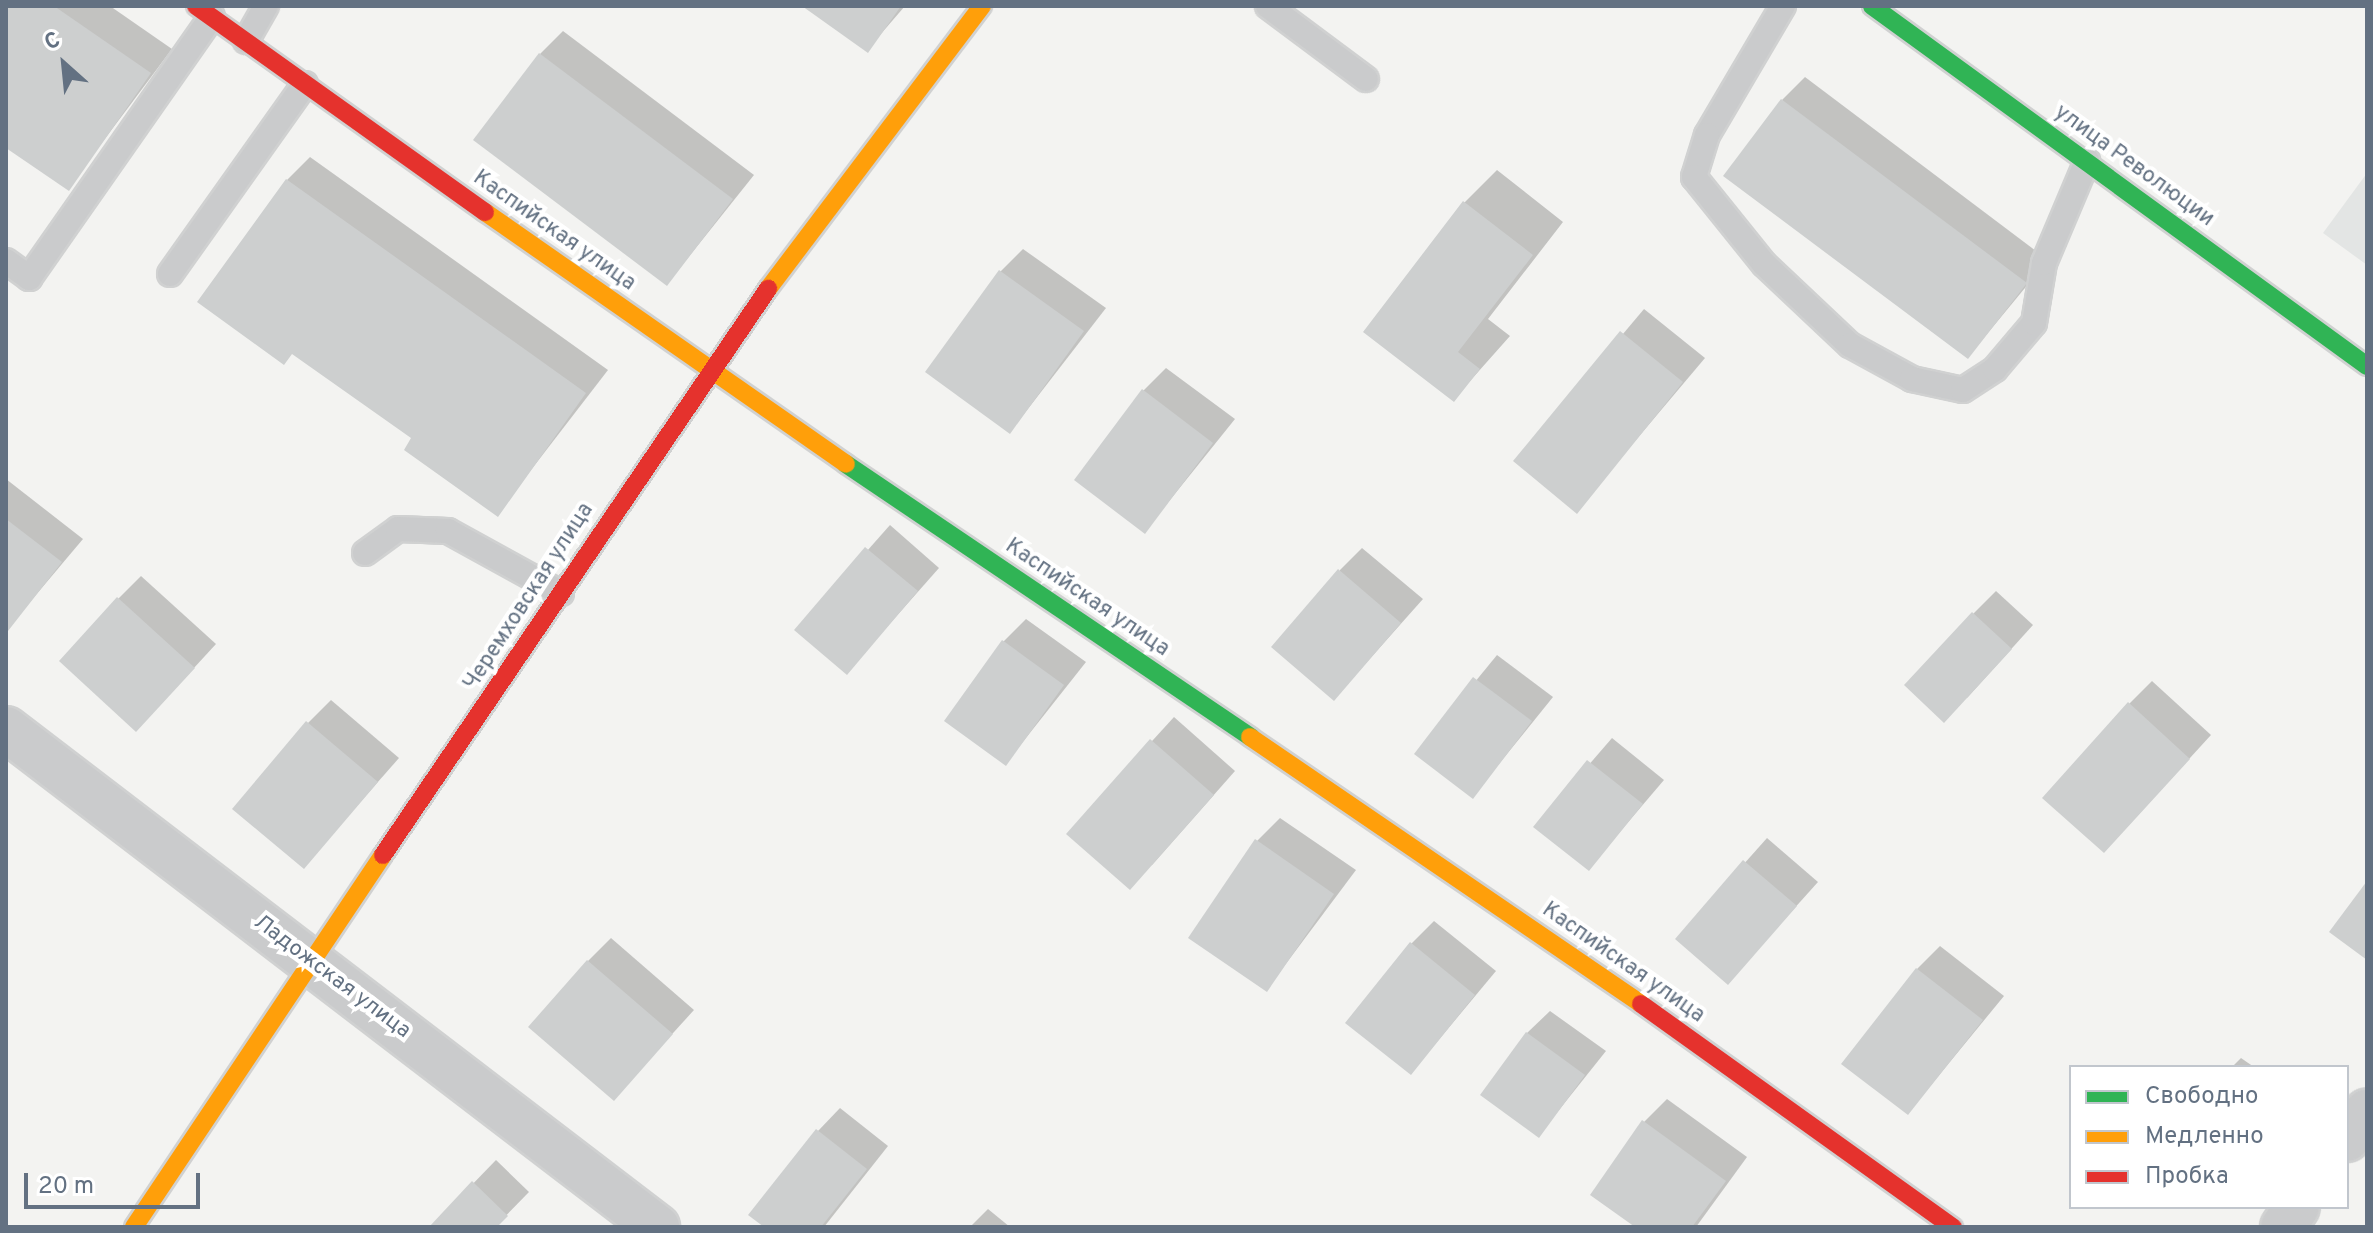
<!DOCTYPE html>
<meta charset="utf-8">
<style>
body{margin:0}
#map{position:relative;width:2373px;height:1233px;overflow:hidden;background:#f3f3f1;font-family:Overpass,sans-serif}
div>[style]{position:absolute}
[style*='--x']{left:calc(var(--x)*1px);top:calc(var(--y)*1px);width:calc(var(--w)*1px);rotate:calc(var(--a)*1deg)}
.built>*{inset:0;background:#e3e5e4}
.shadow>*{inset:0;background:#0003}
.building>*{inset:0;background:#cdcfcf}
.roads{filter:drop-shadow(2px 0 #d0d1d1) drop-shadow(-2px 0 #d0d1d1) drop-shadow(0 2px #d0d1d1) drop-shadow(0 -2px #d0d1d1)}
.lane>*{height:24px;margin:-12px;padding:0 12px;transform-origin:12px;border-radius:12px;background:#cacbcc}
.street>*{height:44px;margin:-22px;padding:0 22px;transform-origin:22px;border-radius:22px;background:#cacbcc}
.fast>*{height:18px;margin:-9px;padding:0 9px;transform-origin:9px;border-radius:9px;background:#30b455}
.slow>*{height:18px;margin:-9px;padding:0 9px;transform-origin:9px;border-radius:9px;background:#ff9f0a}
.jam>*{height:18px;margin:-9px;padding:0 9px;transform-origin:9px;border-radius:9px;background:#e5322d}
span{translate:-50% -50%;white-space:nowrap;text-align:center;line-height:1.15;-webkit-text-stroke:8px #fff;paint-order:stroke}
.street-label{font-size:22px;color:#637182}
.frame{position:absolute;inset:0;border:8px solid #637182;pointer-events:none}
.legend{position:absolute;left:2069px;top:1065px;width:280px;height:144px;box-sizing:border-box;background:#fff;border:2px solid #c1c6cd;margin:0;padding:10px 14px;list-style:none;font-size:24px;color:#637182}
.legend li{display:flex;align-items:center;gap:16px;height:40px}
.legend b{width:40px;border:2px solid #c1c6cd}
.north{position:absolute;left:24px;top:24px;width:80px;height:80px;-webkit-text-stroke:6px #fff;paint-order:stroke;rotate:333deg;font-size:22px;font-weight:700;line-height:32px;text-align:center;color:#637182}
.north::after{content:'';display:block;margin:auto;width:28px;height:36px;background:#637182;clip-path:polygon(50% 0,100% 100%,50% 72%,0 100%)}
.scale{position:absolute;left:24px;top:1173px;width:176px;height:36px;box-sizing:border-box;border:4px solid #637182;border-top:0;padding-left:10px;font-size:24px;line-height:28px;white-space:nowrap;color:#637182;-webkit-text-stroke:6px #fff;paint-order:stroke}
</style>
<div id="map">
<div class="built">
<i style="clip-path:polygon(2367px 173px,2367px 265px,2323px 233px)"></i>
</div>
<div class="shadow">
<i style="clip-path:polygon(6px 6px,110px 6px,172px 49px,68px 188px,6px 146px)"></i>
<i style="clip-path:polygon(805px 6px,905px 6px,867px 50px)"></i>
<i style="clip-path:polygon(563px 31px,754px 175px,667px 284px,540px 54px)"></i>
<i style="clip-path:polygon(1805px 77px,2048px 260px,1968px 357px,1782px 100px)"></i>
<i style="clip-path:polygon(310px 157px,608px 370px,497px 514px,287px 180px)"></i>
<i style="clip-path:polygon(1497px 170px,1563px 222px,1488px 319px,1510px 336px,1454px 399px,1464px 203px)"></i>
<i style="clip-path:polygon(1023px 249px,1106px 308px,1010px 432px,1000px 272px)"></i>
<i style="clip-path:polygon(1644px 309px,1705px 358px,1576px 511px,1516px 461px)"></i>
<i style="clip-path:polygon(1166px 368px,1235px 419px,1145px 531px,1143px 391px)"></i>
<i style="clip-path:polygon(6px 479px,83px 539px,8px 628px,6px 626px)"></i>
<i style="clip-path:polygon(890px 525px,939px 568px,847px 672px,797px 630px)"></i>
<i style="clip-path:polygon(1362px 548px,1423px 599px,1334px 699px,1340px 570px)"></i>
<i style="clip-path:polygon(141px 576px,216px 644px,159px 706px,118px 599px)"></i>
<i style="clip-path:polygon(1996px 591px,2033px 625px,1967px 698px,1973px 614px)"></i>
<i style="clip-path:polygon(1026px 619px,1086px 662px,1006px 763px,1003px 642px)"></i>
<i style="clip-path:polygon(1497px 655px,1553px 697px,1473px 796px,1416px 754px)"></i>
<i style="clip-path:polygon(2152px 681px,2211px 735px,2126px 828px,2129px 704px)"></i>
<i style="clip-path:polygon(331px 700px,399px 758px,304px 866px,308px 723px)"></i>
<i style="clip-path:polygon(1174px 717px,1235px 771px,1152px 865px,1068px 833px)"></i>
<i style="clip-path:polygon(1612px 738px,1664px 780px,1589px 868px,1536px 826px)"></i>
<i style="clip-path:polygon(1280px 818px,1356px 870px,1267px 989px,1257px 841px)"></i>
<i style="clip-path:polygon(1767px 838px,1818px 882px,1728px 982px,1678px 938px)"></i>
<i style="clip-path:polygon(1434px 921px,1496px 971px,1411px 1073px,1411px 944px)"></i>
<i style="clip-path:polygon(611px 938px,694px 1010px,614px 1098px,588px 961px)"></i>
<i style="clip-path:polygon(1940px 946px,2004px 996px,1908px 1113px,1917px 969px)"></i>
<i style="clip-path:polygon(1550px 1011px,1606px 1051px,1539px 1135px,1527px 1033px)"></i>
<i style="clip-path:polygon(2241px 1058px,2254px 1067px,2232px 1067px)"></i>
<i style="clip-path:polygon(1667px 1099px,1747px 1157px,1696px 1227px,1638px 1227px,1644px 1122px)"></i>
<i style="clip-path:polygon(840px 1108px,888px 1146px,824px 1227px,767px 1227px,818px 1131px)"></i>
<i style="clip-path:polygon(496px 1160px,529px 1192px,495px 1227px,431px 1227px)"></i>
<i style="clip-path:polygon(988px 1209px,1010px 1227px,970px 1227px)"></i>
</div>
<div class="building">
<i style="clip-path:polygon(6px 6px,54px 6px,151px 73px,69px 191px,6px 148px)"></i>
<i style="clip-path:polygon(802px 6px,901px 6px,868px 53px)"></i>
<i style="clip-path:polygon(539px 53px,733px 199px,667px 286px,473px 140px)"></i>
<i style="clip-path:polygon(1781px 99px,2027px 283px,1968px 359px,1723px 176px)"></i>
<i style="clip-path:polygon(286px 179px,586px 393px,498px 517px,404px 450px,411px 438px,292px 354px,284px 365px,197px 302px)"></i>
<i style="clip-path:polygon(1463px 201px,1533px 255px,1458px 352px,1480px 369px,1454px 402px,1363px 332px)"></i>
<i style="clip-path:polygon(999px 270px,1084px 331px,1010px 434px,925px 372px)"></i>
<i style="clip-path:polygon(1620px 331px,1683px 382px,1577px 514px,1513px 461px)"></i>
<i style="clip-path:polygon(1142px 389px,1213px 443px,1145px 534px,1074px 480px)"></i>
<i style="clip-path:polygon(6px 519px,62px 562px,8px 631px,6px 629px)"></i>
<i style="clip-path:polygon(865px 547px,918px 591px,847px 675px,794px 630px)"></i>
<i style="clip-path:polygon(1338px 569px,1401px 623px,1334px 701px,1271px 647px)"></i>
<i style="clip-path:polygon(117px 597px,195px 668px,136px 732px,59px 661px)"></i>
<i style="clip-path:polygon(1972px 612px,2012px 649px,1944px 723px,1904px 685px)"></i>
<i style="clip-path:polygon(1002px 640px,1064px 685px,1006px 766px,944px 721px)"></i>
<i style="clip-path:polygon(1473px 677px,1532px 721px,1473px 799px,1414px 754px)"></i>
<i style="clip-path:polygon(2128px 702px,2190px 759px,2104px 853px,2042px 798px)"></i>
<i style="clip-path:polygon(306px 721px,378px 782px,304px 869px,232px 809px)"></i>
<i style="clip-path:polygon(1150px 739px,1214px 795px,1130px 890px,1066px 834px)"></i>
<i style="clip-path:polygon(1587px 760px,1643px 804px,1589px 871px,1533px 827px)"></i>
<i style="clip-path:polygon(1255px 839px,1334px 894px,1267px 992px,1188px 938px)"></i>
<i style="clip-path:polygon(1743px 860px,1797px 906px,1728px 985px,1675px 939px)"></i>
<i style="clip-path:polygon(2367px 881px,2367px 960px,2329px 932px)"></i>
<i style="clip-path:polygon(1410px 942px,1475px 995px,1411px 1075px,1345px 1023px)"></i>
<i style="clip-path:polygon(587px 960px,673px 1034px,614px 1101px,528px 1027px)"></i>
<i style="clip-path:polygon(1916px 968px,1983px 1020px,1908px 1115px,1841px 1064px)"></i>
<i style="clip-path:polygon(1526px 1032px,1585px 1075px,1539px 1138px,1480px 1095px)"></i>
<i style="clip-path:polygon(1642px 1120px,1726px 1181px,1692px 1227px,1635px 1227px,1590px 1195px)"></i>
<i style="clip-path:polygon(816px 1129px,867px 1169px,821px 1227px,764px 1227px,748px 1215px)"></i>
<i style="clip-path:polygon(472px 1181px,508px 1216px,497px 1227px,429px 1227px)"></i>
</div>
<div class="roads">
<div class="lane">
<i style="--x:1268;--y:6;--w:122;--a:36.7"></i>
<i style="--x:1783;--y:6;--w:150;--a:120.5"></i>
<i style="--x:1707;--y:135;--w:44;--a:107.2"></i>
<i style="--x:1694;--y:177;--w:112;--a:51.2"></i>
<i style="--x:1764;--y:264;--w:118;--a:43.3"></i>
<i style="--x:1850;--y:345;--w:71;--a:28.7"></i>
<i style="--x:1912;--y:379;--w:52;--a:12.2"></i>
<i style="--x:1963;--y:390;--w:38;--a:-33"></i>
<i style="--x:1995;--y:369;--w:60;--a:-49.7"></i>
<i style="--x:2034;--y:323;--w:61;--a:-80.5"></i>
<i style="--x:2044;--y:263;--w:111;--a:-67.1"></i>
<i style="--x:246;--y:41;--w:40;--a:-60.3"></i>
<i style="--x:6;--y:261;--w:29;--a:36"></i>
<i style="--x:29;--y:278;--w:319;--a:-55"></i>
<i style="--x:170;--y:274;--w:233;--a:-54.6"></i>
<i style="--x:365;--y:553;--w:41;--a:-36"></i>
<i style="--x:398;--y:529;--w:50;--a:2.3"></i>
<i style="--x:448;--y:531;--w:129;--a:28.8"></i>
</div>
<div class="street">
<i style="--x:6;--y:729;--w:820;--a:37.42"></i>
<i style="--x:2347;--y:1139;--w:34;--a:-54"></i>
<i style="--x:2283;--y:1227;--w:24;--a:-55"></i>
</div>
<div class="fast">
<i style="--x:1872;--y:6;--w:612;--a:36.03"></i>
<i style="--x:846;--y:464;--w:488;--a:34"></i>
</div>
<div class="slow">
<i style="--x:485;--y:212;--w:440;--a:34.9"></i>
<i style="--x:768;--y:289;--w:355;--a:-52.9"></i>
<i style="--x:1250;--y:737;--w:473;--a:34.3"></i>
<i style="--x:134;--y:1227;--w:448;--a:-56.2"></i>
</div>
<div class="jam">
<i style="--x:196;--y:6;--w:355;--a:35.5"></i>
<i style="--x:383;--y:855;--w:685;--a:-55.78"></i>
<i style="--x:1641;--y:1004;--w:384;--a:35.6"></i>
</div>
</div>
<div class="street-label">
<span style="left:2134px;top:166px;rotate:36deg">улица Революции</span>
<span style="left:554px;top:231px;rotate:35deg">Каспийская улица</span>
<span style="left:529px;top:597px;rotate:-57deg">Черемховская улица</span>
<span style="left:1087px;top:598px;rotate:34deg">Каспийская улица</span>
<span style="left:1623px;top:963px;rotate:35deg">Каспийская улица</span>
<span style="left:332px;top:977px;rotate:37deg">Ладожская улица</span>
</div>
<div class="frame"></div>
<ul class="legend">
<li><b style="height:10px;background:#30b455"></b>Свободно</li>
<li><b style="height:10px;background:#ff9f0a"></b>Медленно</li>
<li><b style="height:10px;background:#e5322d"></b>Пробка</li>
</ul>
<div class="north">С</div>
<div class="scale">20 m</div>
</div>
